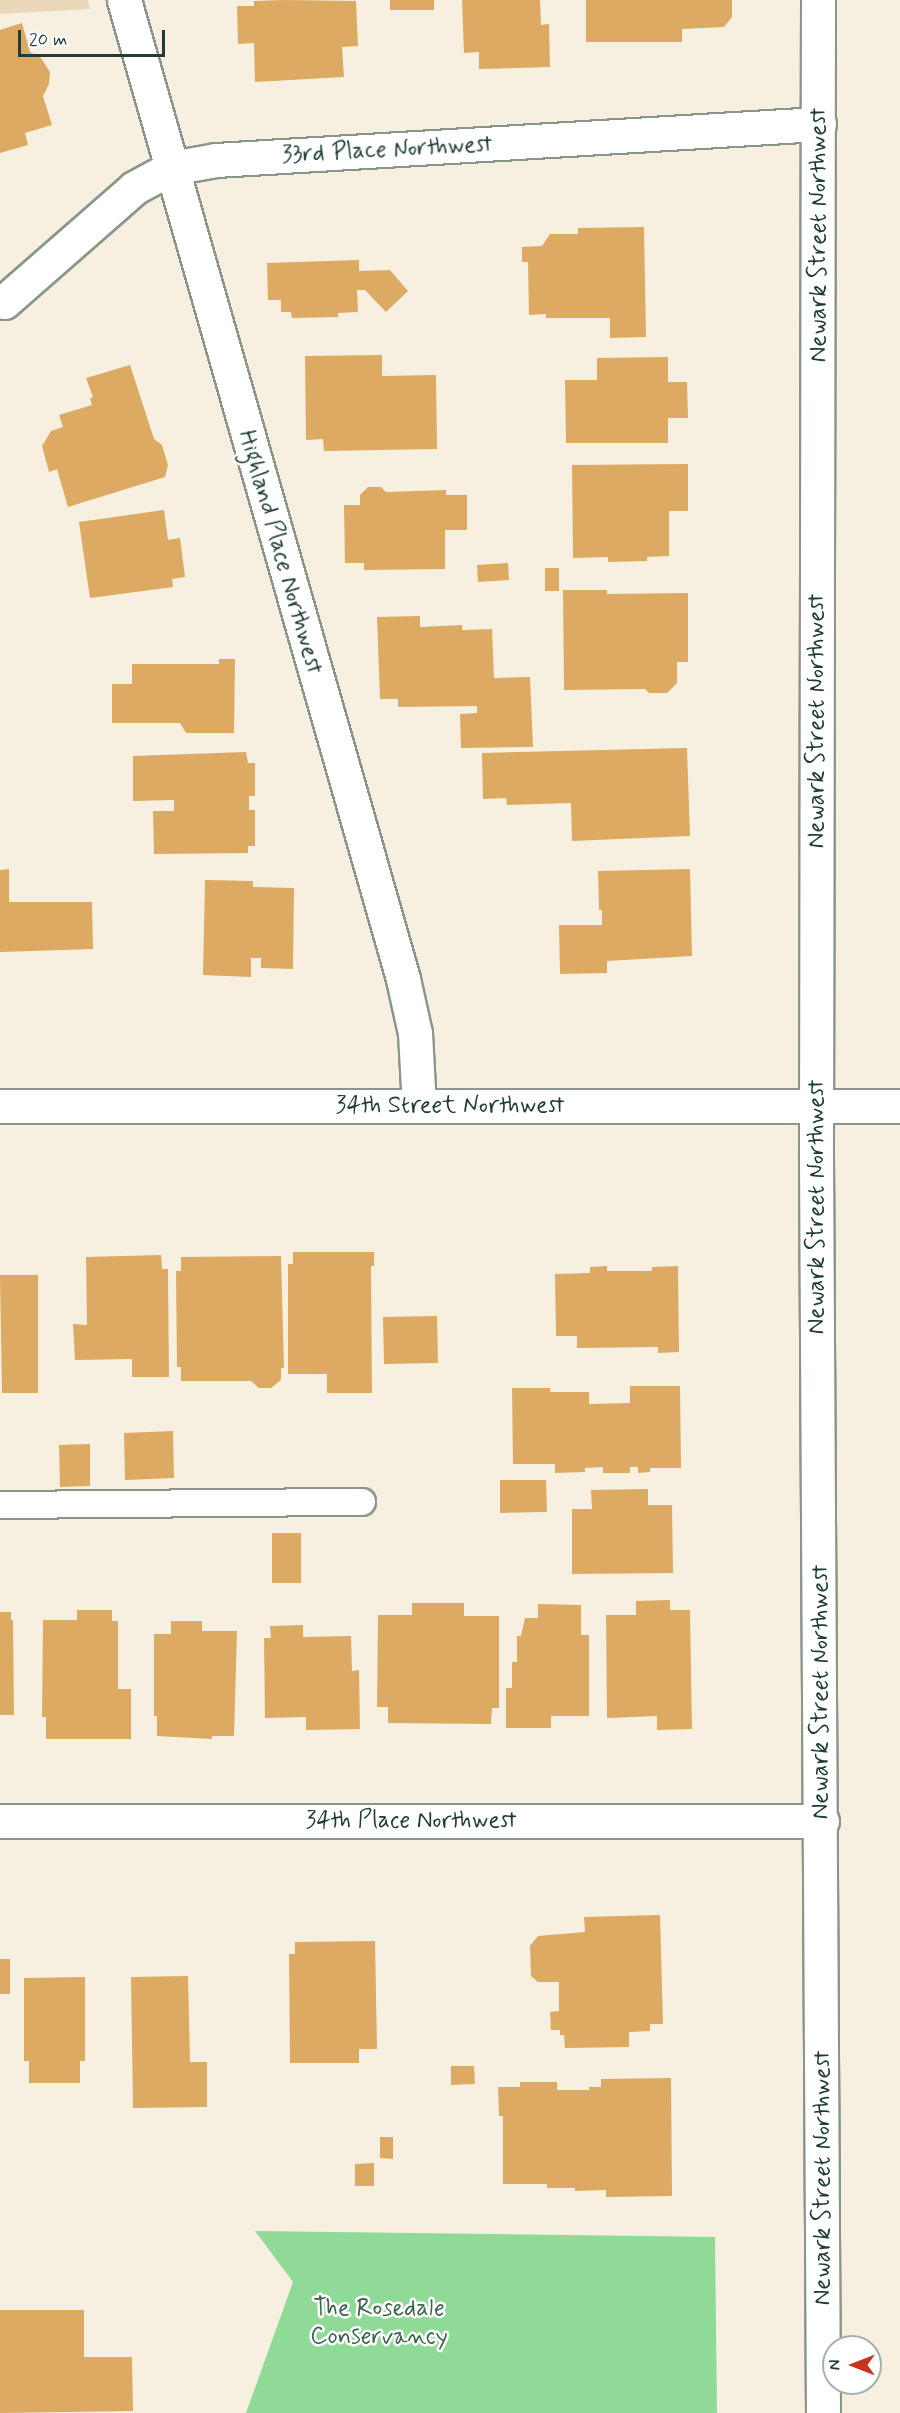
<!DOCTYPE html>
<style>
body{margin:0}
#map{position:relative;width:900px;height:2413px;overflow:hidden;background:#f7f0e1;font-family:Mynerve,sans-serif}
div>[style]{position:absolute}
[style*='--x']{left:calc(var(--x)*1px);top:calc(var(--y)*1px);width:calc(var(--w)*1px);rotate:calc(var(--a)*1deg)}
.built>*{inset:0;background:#ebd8ba}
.green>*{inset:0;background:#8eda96}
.building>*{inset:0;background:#dcaa63}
.roads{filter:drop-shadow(2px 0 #8b968a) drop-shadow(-2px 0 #8b968a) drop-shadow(0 2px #8b968a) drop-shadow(0 -2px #8b968a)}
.lane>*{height:26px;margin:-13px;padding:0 13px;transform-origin:13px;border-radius:13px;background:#fff}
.street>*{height:33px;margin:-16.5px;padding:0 16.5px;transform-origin:16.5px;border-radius:16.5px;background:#fff}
.secondary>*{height:33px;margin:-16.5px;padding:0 16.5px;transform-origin:16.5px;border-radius:16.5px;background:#fff}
span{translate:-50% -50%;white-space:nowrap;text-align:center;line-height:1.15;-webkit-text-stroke:5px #fff;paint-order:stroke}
.street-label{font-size:24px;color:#1f3d34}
.park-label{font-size:24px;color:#3b644c}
.north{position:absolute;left:822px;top:2335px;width:60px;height:60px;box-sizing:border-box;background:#fff;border:2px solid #a5b1ae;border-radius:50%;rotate:270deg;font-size:16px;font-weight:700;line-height:24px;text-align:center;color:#1f3d34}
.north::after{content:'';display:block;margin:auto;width:21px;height:27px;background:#c8321e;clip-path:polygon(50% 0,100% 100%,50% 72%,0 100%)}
.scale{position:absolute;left:18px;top:30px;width:147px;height:27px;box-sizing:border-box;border:3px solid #1f3d34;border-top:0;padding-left:8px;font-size:18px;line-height:21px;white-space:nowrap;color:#1f3d34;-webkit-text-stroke:4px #fff;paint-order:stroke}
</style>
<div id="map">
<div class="built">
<i style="clip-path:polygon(0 0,88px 0,90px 9px,0 14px)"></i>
</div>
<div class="green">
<i style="clip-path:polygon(255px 2231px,715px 2237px,717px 2413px,246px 2413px,293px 2282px)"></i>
</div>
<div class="building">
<i style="clip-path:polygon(283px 0,356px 1px,358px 46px,342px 47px,344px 77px,255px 82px,254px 43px,238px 44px,237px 6px,254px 6px,254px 1px)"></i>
<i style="clip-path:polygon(390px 0,434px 0,434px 10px,390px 10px)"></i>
<i style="clip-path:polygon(462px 0,540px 0,541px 25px,549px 24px,550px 67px,479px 69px,479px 52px,464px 53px)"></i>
<i style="clip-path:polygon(586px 0,732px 0,732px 17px,724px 27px,682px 29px,682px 42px,586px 42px)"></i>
<i style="clip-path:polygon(22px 23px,30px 52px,41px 58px,50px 72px,49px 84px,43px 96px,52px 125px,25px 133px,28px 145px,0 153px,0 30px)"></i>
<i style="clip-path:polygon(644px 227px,646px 337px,610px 338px,610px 318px,546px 318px,546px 314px,529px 315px,528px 262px,522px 262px,522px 247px,542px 246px,550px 234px,578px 234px,578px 228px)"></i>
<i style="clip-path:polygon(359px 260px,359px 271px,390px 270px,408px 291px,386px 312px,365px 290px,357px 290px,358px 312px,338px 313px,338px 317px,292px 318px,291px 312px,281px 312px,281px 300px,268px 300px,267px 263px)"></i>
<i style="clip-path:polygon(382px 355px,382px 376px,436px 375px,437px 449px,324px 451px,323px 439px,306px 440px,305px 356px)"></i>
<i style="clip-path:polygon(668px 357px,668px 382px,687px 382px,688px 418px,668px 418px,668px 443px,566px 443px,565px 380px,597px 380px,597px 358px)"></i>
<i style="clip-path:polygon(130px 365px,154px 439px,162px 445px,168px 465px,165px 477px,68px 507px,57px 469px,49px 472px,42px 446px,51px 431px,63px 427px,59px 415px,92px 405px,90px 398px,93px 397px,86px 378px)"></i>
<i style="clip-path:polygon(688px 464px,688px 511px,669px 511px,669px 556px,647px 557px,647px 561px,608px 562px,608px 557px,573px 558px,572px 465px)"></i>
<i style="clip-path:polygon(368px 487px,381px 487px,386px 492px,446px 490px,446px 495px,467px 495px,467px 530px,445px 530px,445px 569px,364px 570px,364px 563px,345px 563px,344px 505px,360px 505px,360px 495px)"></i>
<i style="clip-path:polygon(164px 510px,168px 540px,180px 538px,185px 577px,172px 579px,173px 587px,90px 598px,79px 522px)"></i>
<i style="clip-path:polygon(508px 563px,509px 580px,478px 582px,477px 565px)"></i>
<i style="clip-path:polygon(545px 568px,559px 568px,559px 591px,545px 591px)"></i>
<i style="clip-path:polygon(563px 590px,607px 590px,607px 594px,688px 593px,688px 662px,677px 662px,677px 683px,667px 693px,649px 693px,645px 689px,564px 690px)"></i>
<i style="clip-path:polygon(420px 616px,420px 627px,462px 625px,462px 630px,492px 629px,494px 678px,530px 677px,533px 747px,461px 748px,460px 714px,477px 713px,477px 706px,398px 707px,398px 699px,380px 699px,377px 617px)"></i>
<i style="clip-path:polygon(219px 659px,235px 659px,234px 733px,186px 733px,180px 723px,112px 723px,112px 684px,132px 684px,132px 664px,219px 664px)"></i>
<i style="clip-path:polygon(687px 748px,690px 836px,572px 841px,571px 803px,507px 805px,506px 798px,483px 799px,482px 753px)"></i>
<i style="clip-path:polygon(246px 752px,248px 763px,255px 763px,255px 796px,249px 796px,249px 810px,255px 810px,255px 846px,248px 846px,248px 853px,154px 854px,153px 811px,174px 811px,174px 800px,133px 801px,133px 756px)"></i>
<i style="clip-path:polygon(9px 869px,9px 902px,92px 902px,93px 949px,0 952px,0 870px)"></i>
<i style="clip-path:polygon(690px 869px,692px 956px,607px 961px,607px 973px,560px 974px,559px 925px,602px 925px,602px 910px,599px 910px,598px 871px)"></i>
<i style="clip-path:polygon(205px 880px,253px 881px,253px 887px,294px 888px,293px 969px,261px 968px,261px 958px,251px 958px,251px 977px,203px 975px)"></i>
<i style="clip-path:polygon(293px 1252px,374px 1252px,374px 1266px,371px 1266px,372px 1393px,327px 1393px,327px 1374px,288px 1374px,288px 1264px,293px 1264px)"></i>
<i style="clip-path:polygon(161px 1255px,162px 1269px,168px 1269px,169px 1377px,132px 1377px,132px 1359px,75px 1360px,73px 1324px,87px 1325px,86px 1257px)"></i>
<i style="clip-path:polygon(281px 1256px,284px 1368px,281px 1368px,281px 1380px,271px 1388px,259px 1388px,251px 1381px,181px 1381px,181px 1367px,177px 1367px,176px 1271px,181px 1271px,181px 1257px)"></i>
<i style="clip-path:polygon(607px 1266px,607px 1271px,652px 1271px,652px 1267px,678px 1266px,679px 1352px,658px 1353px,658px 1347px,577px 1348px,577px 1336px,556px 1336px,555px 1274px,590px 1273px,590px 1267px)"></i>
<i style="clip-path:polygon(0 1275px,38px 1275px,38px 1393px,2px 1393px)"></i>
<i style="clip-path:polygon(437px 1316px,438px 1363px,384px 1364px,383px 1317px)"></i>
<i style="clip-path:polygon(630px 1386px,680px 1386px,681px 1468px,650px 1468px,650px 1472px,638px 1473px,638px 1467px,630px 1467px,630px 1473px,603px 1473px,603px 1467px,585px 1468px,585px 1472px,555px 1473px,555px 1464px,513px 1464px,512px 1388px,550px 1388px,550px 1392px,589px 1392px,589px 1404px,630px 1403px)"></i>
<i style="clip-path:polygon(173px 1431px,174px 1478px,125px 1480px,124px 1433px)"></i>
<i style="clip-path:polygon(90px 1444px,90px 1486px,60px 1487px,59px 1445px)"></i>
<i style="clip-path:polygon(500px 1480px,546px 1480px,547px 1512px,500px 1513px)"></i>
<i style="clip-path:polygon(648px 1489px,648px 1505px,672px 1505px,673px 1573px,572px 1574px,572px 1509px,592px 1509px,591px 1490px)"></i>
<i style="clip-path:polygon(272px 1533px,301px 1533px,301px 1583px,272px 1583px)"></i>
<i style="clip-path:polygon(670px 1600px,670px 1610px,690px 1610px,692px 1729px,657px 1730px,657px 1716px,607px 1718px,606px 1615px,636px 1615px,636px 1601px)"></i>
<i style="clip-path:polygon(412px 1603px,464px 1603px,464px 1616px,499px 1616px,499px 1708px,492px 1708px,491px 1724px,388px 1723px,388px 1707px,377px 1707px,378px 1615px,412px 1615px)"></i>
<i style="clip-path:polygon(538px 1604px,581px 1605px,581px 1635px,589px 1635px,589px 1716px,551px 1716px,551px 1728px,506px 1728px,506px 1688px,512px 1688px,512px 1662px,517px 1662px,517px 1636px,521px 1636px,525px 1618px,538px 1618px)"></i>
<i style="clip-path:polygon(77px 1610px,112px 1610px,112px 1621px,118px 1621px,118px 1689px,131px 1689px,131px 1739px,46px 1739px,46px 1717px,42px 1717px,43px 1620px,77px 1620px)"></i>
<i style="clip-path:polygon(0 1612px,11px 1612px,11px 1620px,13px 1620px,14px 1715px,0 1715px)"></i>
<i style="clip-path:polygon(171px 1621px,202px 1621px,202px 1631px,237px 1631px,234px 1736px,212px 1736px,212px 1739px,157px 1736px,157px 1716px,154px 1716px,154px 1634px,171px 1634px)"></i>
<i style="clip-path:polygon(303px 1625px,303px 1637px,351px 1636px,352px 1671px,359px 1670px,360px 1729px,306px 1730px,306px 1717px,265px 1718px,264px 1638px,271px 1638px,270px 1626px)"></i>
<i style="clip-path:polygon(660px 1915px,663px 2024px,650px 2024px,650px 2031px,629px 2032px,629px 2047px,565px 2048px,564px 2035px,560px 2035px,560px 2030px,551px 2030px,550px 2012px,559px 2011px,559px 1982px,538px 1982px,531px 1976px,530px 1946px,538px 1936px,585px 1932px,584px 1917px)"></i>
<i style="clip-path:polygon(375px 1941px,377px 2049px,359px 2049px,359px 2063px,290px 2063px,289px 1954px,295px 1954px,295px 1942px)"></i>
<i style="clip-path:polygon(0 1959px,10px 1959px,10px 1994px,0 1994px)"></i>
<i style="clip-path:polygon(188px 1976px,190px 2062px,207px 2062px,207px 2107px,133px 2108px,131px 1977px)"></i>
<i style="clip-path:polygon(85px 1977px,85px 2061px,80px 2061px,80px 2083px,29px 2083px,29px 2061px,24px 2061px,24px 1978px)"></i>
<i style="clip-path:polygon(451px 2066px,474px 2066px,475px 2084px,451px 2085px)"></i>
<i style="clip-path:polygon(671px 2078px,672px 2196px,606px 2197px,606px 2190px,575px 2191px,575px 2188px,547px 2188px,547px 2184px,503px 2184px,503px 2116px,499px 2116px,498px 2087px,520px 2087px,520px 2082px,557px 2082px,557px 2090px,589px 2090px,589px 2087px,601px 2087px,601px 2079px)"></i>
<i style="clip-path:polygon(380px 2137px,393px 2137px,393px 2159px,380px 2158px)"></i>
<i style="clip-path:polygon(374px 2163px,374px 2186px,355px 2186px,355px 2164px)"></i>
<i style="clip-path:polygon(0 2310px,84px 2310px,84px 2357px,132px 2357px,133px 2411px,0 2413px)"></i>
</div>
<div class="roads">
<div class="lane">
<i style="--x:0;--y:1505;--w:362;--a:-0.5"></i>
</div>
<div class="street">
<i style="--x:124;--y:0;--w:1018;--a:74.09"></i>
<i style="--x:403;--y:979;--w:55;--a:77.5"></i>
<i style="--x:415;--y:1033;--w:73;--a:86.9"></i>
<i style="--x:818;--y:0;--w:1158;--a:90.1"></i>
<i style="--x:816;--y:1158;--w:1255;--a:89.68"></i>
<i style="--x:4;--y:302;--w:173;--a:-41.2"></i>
<i style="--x:134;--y:188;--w:42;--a:-28.4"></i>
<i style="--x:171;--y:168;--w:46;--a:-10.1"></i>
<i style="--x:216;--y:160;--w:604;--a:-3.42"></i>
<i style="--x:0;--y:1821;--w:822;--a:0"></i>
</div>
<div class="secondary">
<i style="--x:0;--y:1106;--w:900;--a:0"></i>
</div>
</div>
<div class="street-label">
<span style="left:387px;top:150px;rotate:-3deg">33rd Place Northwest</span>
<span style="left:819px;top:235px;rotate:-90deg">Newark Street Northwest</span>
<span style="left:280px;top:552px;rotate:74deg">Highland Place Northwest</span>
<span style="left:817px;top:721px;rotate:-90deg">Newark Street Northwest</span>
<span style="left:450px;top:1106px">34th Street Northwest</span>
<span style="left:817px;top:1207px;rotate:-90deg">Newark Street Northwest</span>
<span style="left:821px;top:1692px;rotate:-90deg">Newark Street Northwest</span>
<span style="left:411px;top:1821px">34th Place Northwest</span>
<span style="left:823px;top:2178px;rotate:-90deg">Newark Street Northwest</span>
</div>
<div class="park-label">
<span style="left:379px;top:2323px">The Rosedale<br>Conservancy</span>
</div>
<div class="north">N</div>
<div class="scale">20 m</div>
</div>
